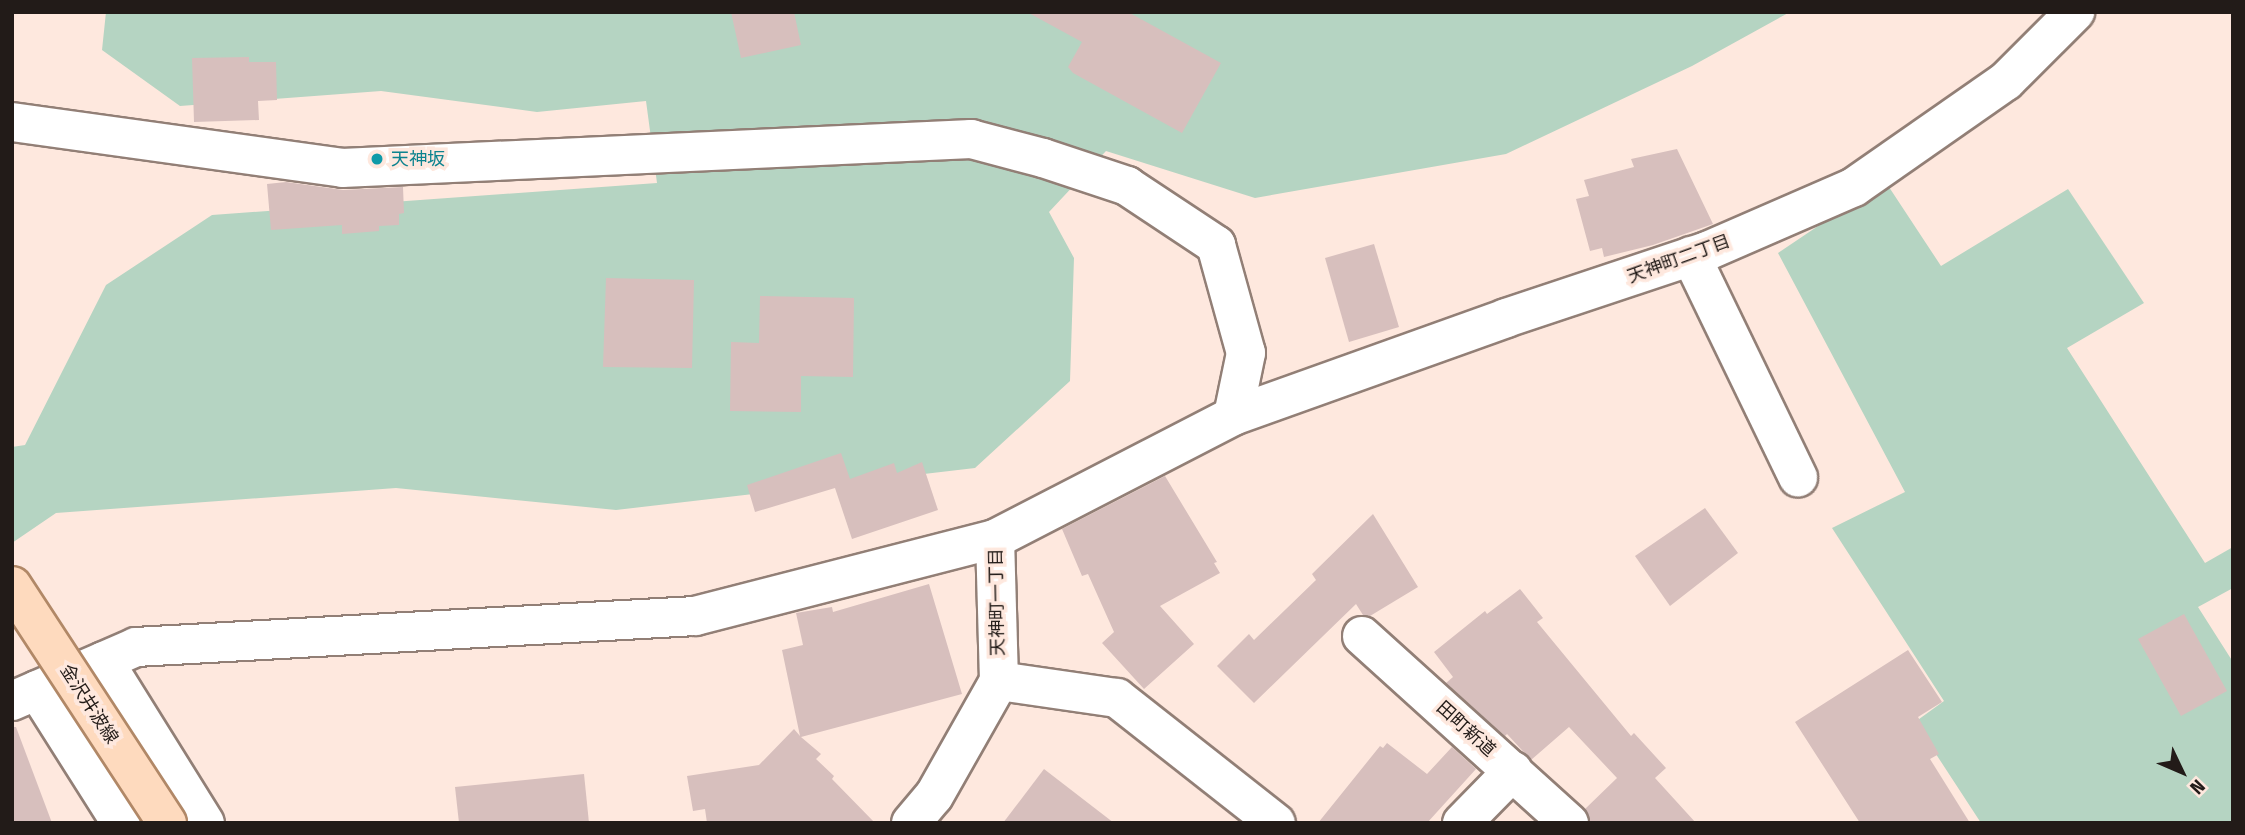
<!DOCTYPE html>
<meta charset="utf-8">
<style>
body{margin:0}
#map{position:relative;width:2245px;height:835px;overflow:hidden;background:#fee8de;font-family:"Fira Sans Condensed","Noto Sans JP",sans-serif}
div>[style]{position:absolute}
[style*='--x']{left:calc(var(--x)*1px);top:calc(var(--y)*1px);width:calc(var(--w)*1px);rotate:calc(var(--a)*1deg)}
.green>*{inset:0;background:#b5d4c2}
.building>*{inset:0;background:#d7bfbd}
.roads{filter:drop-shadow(2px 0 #927f76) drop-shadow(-2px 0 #927f76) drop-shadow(0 2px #927f76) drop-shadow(0 -2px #927f76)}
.minor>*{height:38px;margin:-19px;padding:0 19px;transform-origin:19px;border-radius:19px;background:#fff}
.bridges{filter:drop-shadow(2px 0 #b18867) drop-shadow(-2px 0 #b18867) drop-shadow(0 2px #b18867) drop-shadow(0 -2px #b18867)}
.major-bridge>*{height:38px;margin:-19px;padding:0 19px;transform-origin:19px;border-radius:19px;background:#fedabe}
.dots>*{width:19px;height:19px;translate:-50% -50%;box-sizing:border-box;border:4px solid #fee8de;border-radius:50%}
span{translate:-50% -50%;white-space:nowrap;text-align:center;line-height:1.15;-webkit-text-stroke:7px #fee8de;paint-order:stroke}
.culture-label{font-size:18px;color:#0d838f}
.left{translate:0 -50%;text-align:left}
.street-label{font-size:18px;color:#221b18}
.frame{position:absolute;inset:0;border:14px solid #221b18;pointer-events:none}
.north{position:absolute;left:2147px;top:737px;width:70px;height:70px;-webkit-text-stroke:5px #fee8de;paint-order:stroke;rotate:134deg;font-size:19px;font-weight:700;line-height:28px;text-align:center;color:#221b18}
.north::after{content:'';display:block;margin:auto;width:24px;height:32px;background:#221b18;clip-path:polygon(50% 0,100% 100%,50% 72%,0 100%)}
</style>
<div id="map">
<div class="green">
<i style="clip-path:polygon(106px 12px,1790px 12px,1692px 66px,1506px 154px,1255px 198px,1106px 151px,1049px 212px,1074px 258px,1070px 381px,975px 468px,616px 510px,396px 488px,56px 513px,12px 543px,12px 447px,25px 445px,106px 285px,212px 215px,657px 183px,646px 101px,537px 112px,381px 91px,180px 106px,102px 50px)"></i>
<i style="clip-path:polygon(1885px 181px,1941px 266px,2068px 189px,2144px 303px,2067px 348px,2205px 563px,2233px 547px,2233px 588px,2198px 607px,2233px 662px,2233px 823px,1981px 823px,1915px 722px,1944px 701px,1832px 528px,1905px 492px,1778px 253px)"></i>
</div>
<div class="building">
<i style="clip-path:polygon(731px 12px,794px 12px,801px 45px,741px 58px)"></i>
<i style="clip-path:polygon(1027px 12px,1128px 12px,1221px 63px,1182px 133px,1073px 73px,1068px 67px,1082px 42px)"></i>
<i style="clip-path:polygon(249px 57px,249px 62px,276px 62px,277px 100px,258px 101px,259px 120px,194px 122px,192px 58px)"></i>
<i style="clip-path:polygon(1677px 149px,1713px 224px,1653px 245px,1604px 257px,1602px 248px,1590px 251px,1576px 199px,1589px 196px,1584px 180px,1634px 167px,1631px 159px)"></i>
<i style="clip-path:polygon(286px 182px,343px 190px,403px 187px,404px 213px,399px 214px,399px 225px,379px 226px,379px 231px,342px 234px,342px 225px,271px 230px,267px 184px)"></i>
<i style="clip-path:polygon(1374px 244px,1399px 327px,1349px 342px,1325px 258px)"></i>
<i style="clip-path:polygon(606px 278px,694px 280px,692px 368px,603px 367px)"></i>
<i style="clip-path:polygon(760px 296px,854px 298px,853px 377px,801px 376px,801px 412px,730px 411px,731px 342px,759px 343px)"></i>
<i style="clip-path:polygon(841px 453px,850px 479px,894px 463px,897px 473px,922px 462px,938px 510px,852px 539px,835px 488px,755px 512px,747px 485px)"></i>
<i style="clip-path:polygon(1165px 476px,1217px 562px,1214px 563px,1220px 573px,1160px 606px,1194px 644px,1144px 689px,1102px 643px,1114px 632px,1088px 574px,1082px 576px,1062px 529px)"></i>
<i style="clip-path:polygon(1705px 508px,1738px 553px,1670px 606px,1635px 556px)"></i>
<i style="clip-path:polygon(1373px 514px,1418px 587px,1370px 616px,1363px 615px,1356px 604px,1254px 703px,1217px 666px,1249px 634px,1254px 640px,1316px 580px,1312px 574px)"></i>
<i style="clip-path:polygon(929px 584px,962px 694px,801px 737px,821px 754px,816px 759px,834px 776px,832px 779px,875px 823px,707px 823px,705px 809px,693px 811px,687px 776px,759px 765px,794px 729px,800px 736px,782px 650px,803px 645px,796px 613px,832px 607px,833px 612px)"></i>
<i style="clip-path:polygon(1520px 589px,1543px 618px,1537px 622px,1631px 736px,1634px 733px,1666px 768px,1655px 778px,1696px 823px,1590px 823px,1585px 809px,1617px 778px,1569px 727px,1531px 760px,1507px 734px,1505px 736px,1446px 683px,1453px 677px,1434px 652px,1485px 611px,1487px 614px)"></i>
<i style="clip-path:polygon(2184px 614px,2227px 691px,2181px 716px,2138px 639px)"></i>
<i style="clip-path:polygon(1908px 650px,1942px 702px,1918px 717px,1939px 754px,1930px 759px,1970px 823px,1860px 823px,1795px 722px)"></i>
<i style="clip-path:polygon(12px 727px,16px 727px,52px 823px,12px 823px)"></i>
<i style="clip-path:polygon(1387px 743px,1427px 774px,1452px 747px,1476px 769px,1427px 823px,1318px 823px,1380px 746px,1383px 748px)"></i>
<i style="clip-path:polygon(1044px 769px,1114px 823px,1003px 823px)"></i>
<i style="clip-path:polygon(584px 774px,589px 823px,459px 823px,455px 787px)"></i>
</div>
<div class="roads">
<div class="minor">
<i style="--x:12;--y:122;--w:333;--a:7.9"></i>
<i style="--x:342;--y:168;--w:630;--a:-2.64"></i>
<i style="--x:971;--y:139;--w:74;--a:14.8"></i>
<i style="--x:1043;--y:158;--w:89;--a:18.4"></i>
<i style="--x:1127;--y:186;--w:107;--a:33.5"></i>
<i style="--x:1216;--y:245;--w:112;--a:74.5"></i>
<i style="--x:1246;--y:353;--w:64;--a:101.7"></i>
<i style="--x:1691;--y:256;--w:246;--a:64.2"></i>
<i style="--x:1362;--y:636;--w:279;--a:42.1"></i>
<i style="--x:104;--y:661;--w:191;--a:58.1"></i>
<i style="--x:999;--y:681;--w:119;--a:8.2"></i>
<i style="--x:1117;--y:698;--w:202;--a:38.2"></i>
<i style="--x:37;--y:690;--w:157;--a:57.7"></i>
<i style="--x:12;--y:701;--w:135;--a:-23.5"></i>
<i style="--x:136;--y:647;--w:560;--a:-3.17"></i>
<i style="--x:695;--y:616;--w:310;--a:-14.4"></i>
<i style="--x:995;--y:539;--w:268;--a:-27.3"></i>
<i style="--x:1233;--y:416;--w:290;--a:-19.7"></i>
<i style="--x:1506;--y:318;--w:212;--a:-18.4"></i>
<i style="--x:1707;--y:251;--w:160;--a:-23.5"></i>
<i style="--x:1854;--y:187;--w:185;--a:-34.9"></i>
<i style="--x:2006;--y:81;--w:98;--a:-45"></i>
<i style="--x:911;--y:823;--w:35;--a:-50"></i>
<i style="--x:934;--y:796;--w:132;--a:-60.5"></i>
<i style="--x:999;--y:681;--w:142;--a:-91.6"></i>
<i style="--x:1462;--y:823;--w:73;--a:-45.6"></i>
</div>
</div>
<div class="bridges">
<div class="major-bridge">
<i style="--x:12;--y:586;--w:283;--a:56.8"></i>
</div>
</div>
<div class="dots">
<i style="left:377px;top:159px;background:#0f9aa8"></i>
</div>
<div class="culture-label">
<span class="left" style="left:391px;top:159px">天神坂</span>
</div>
<div class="street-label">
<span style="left:1679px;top:259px;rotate:-20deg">天神町二丁目</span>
<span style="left:997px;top:602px;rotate:-91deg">天神町一丁目</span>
<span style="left:89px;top:704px;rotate:57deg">金沢井波線</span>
<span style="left:1466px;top:729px;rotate:42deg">田町新道</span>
</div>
<div class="frame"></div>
<div class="north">N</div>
</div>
